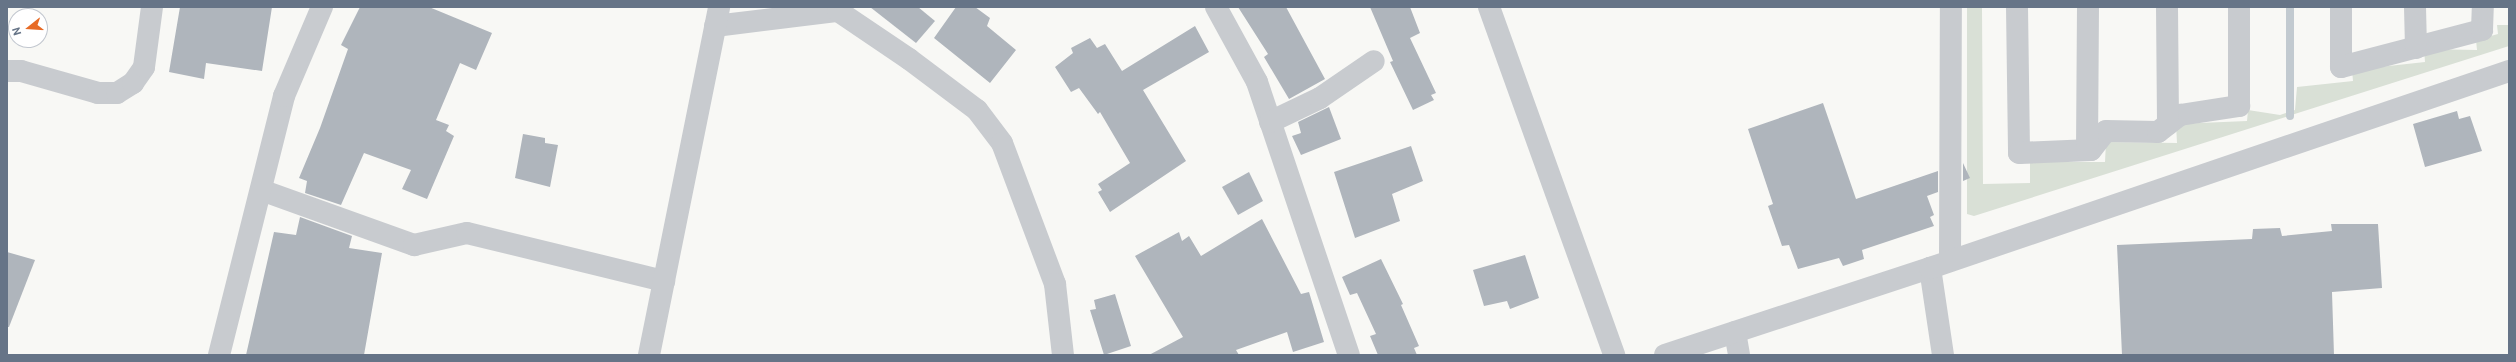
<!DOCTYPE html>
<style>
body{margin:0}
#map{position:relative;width:2516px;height:362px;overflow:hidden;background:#f8f8f5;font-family:Overpass,sans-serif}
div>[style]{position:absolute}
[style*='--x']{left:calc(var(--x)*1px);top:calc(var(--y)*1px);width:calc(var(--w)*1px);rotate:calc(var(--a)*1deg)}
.green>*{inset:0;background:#d9e0d6}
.stream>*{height:8px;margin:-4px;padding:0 4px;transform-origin:4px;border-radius:4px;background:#c2cad0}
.building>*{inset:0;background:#afb5bc}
.minor>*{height:22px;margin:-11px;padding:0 11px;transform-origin:11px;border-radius:11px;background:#c8cbcf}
span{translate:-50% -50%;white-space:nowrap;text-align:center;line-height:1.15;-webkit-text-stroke:4px #fff;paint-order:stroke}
.frame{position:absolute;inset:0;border:8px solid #667487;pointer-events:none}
.north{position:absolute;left:8px;top:8px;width:40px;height:40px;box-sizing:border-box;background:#fff;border:1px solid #c2c7cf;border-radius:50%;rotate:253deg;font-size:11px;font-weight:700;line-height:16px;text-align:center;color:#667487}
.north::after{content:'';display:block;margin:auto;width:14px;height:18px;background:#e76b26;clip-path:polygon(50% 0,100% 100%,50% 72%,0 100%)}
</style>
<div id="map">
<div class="green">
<i style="clip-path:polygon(1967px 7px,1982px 7px,1983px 184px,2030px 183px,2030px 162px,2105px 162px,2106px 142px,2177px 143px,2176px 124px,2247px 121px,2248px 110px,2280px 115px,2295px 110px,2297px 87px,2353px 81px,2352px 70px,2425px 62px,2424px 49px,2477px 50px,2476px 40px,2498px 34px,2497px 25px,2509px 25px,2509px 46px,1974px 216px,1967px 214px)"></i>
</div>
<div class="stream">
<i style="--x:2290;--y:7;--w:109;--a:90"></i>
</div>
<div class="building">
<i style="clip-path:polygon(180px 7px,272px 7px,262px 71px,206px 63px,204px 79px,169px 72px)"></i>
<i style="clip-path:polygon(360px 7px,429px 7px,492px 33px,476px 70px,460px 63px,436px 120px,449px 125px,446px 131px,454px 136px,427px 199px,402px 189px,411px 170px,364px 153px,341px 205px,305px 193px,307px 181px,299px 178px,320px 128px,348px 49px,341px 45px)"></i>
<i style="clip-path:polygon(870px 7px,918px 7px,935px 21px,916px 43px)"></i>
<i style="clip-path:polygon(956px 7px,975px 7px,990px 18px,987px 26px,1016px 50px,990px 83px,934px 38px)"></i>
<i style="clip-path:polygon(1238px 7px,1286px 7px,1325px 79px,1289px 99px,1264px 57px,1268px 54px)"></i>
<i style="clip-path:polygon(1370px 7px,1410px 7px,1420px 33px,1410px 38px,1436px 93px,1431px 95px,1434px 100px,1413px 110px,1390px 62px,1393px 61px)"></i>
<i style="clip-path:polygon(1195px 26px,1209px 52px,1143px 90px,1186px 161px,1110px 212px,1098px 192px,1102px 190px,1098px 184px,1130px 163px,1100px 112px,1098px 114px,1079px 88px,1071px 92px,1055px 67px,1073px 53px,1071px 48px,1090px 38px,1097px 48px,1105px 44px,1122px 71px)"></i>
<i style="clip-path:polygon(1823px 103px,1856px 199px,1938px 171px,1938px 192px,1927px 196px,1934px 215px,1930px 217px,1934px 226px,1862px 250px,1864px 259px,1843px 266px,1839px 258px,1798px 269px,1789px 245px,1782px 246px,1768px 206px,1773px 204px,1748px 129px)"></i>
<i style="clip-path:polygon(1329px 107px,1341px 139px,1301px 155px,1292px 136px,1301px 133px,1298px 122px)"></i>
<i style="clip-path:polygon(2457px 111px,2459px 119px,2470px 116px,2482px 151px,2425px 167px,2413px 124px)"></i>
<i style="clip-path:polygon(523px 134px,545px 138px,545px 143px,558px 145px,550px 187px,515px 178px)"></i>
<i style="clip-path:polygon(1411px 146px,1423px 181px,1392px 194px,1400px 221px,1355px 238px,1334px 172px)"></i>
<i style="clip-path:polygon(1963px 163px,1970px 178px,1963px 181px)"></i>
<i style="clip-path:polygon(1249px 172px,1263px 201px,1238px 215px,1222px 187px)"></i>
<i style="clip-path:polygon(300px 217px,352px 236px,349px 248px,382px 253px,364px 355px,246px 355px,274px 232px,296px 235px)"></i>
<i style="clip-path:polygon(1262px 219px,1301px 294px,1309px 292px,1324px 342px,1293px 352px,1287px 332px,1236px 350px,1239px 355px,1149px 355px,1183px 337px,1135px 256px,1179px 232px,1182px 241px,1189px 236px,1201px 256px)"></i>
<i style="clip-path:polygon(2331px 224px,2378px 224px,2382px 288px,2332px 292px,2334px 355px,2122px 355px,2117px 245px,2252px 239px,2253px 229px,2280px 228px,2282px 236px,2332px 231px)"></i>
<i style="clip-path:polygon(7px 252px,35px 260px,9px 327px,7px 327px)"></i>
<i style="clip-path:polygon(1525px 255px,1539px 298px,1510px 309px,1507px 301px,1484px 306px,1473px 270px)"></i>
<i style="clip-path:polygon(1381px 259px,1403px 304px,1401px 305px,1419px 346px,1414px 348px,1417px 355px,1378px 355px,1370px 336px,1376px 334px,1357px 293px,1350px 295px,1342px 277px)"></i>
<i style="clip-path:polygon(1115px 294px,1131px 346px,1104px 355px,1090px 310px,1096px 309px,1094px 300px)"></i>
</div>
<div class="minor">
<i style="--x:1216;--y:7;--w:85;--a:61.3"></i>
<i style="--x:1257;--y:82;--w:288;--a:71.4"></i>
<i style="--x:1489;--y:7;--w:370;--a:70.2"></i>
<i style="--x:2017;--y:7;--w:146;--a:89.2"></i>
<i style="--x:2019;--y:153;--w:72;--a:-2.4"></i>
<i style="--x:2091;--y:150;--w:24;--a:-52"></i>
<i style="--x:2106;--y:131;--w:52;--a:1.1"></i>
<i style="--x:2158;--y:132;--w:28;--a:-38"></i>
<i style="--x:2180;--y:115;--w:60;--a:-8.7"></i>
<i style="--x:2239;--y:106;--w:99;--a:-90"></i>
<i style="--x:2167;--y:7;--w:117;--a:89.5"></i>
<i style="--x:2341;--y:7;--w:60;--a:90"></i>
<i style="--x:2341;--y:67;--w:146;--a:-14.7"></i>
<i style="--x:2482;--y:30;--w:23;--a:-88"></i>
<i style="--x:2415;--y:7;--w:41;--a:88.6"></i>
<i style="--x:715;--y:26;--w:124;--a:-7"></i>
<i style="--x:838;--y:11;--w:86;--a:34.1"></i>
<i style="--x:909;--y:59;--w:85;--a:36.9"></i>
<i style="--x:977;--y:110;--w:41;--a:52.9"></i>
<i style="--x:1002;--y:143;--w:151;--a:69.4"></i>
<i style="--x:1055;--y:284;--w:71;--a:83.6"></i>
<i style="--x:7;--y:71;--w:14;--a:0"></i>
<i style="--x:21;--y:71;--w:80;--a:15.9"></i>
<i style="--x:98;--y:93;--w:19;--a:0"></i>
<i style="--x:117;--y:93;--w:19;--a:-32"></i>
<i style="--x:133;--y:83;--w:19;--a:-55"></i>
<i style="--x:144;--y:67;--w:61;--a:-82.4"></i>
<i style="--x:1270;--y:122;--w:55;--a:-25.6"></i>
<i style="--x:1320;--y:98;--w:65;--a:-34.4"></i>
<i style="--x:2087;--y:150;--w:143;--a:-89.6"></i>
<i style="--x:261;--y:190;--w:163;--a:19.8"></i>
<i style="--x:414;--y:245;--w:54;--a:-12.8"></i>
<i style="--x:467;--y:233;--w:203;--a:13.7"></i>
<i style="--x:1950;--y:260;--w:253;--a:-89.8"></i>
<i style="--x:1930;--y:268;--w:88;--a:81.5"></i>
<i style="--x:1735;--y:332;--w:23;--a:80"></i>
<i style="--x:219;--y:355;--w:267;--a:-75.9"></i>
<i style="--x:284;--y:96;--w:97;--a:-66.9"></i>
<i style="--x:649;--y:355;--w:355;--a:-78.6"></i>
<i style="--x:1665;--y:355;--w:279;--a:-18.2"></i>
<i style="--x:1930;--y:268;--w:612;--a:-18.79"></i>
</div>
<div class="frame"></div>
<div class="north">N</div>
</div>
